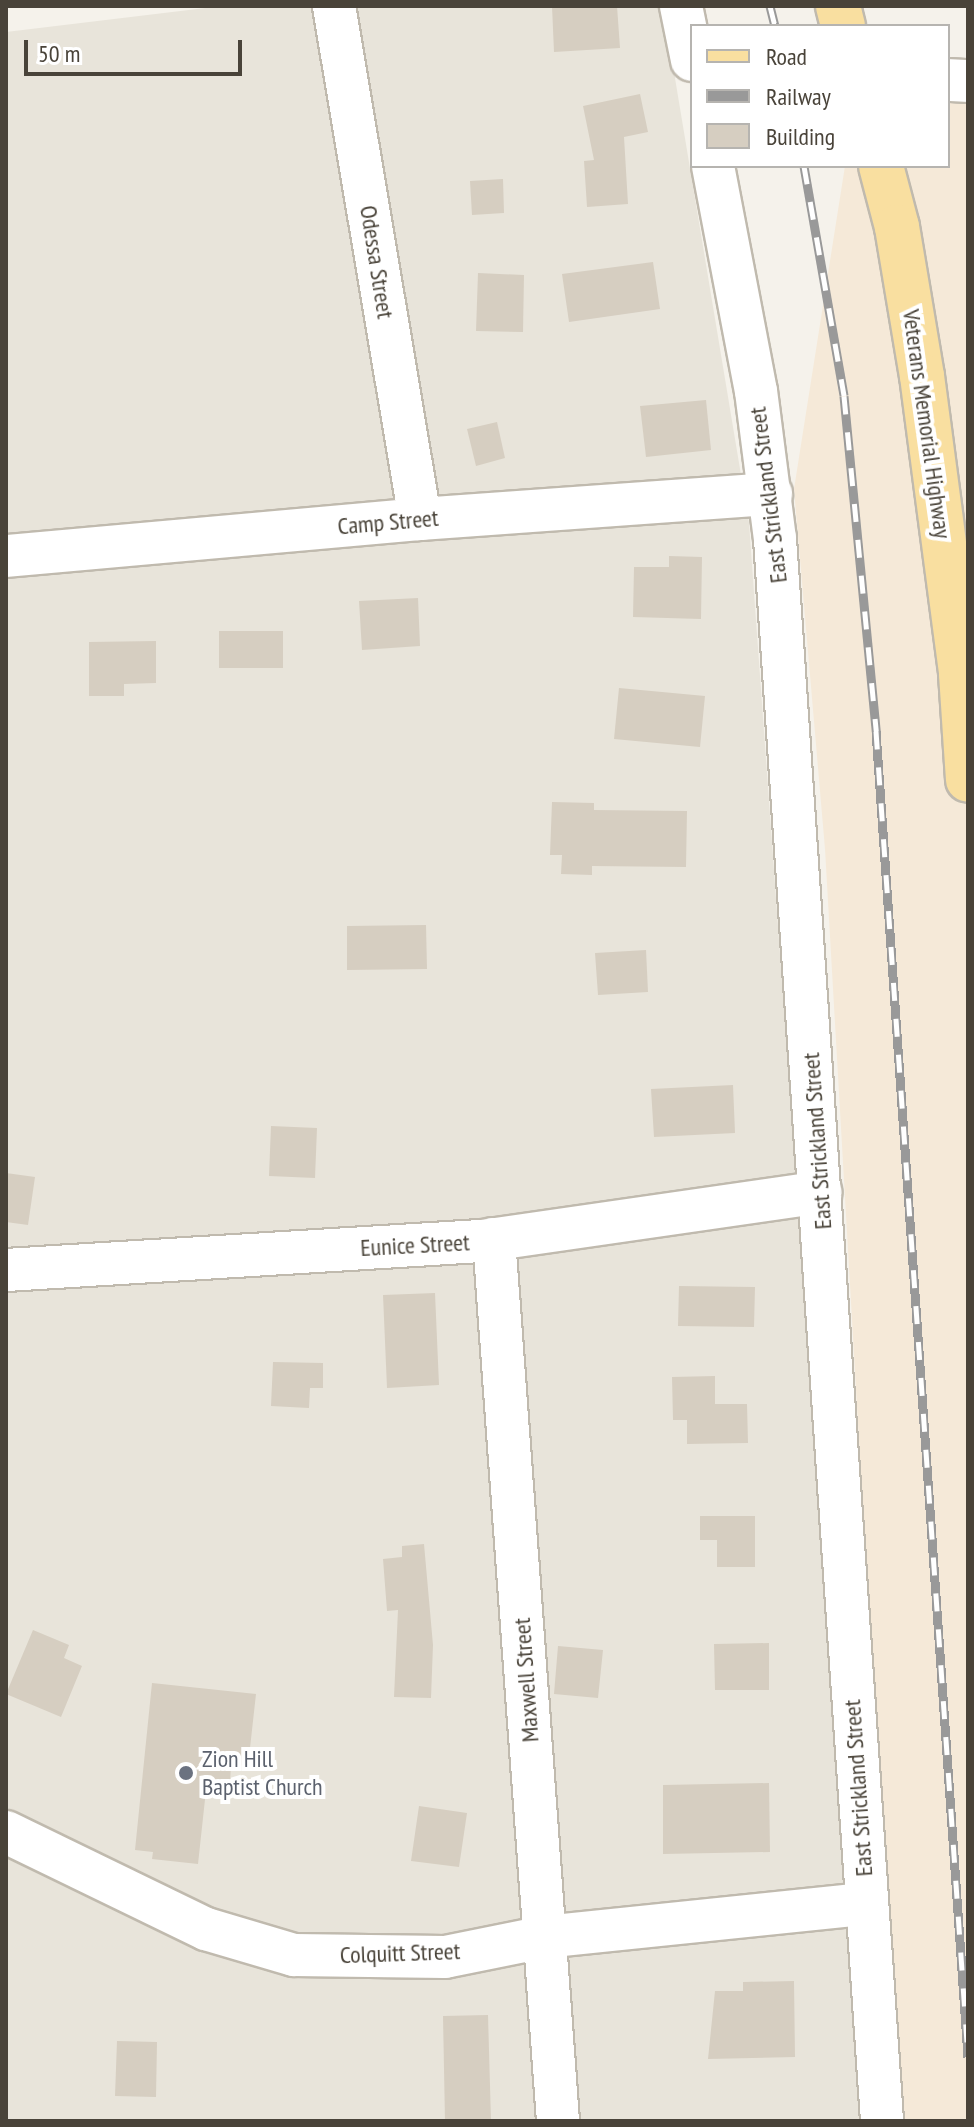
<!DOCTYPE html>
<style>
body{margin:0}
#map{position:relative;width:974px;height:2127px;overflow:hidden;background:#f5f2eb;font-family:"PT Sans Narrow",sans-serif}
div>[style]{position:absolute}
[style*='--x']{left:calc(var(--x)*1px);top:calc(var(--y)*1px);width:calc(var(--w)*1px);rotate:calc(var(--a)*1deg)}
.residential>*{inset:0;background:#e8e4da}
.commercial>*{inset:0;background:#f5e9d8}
.building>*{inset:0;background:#d6cec1}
.roads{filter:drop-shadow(2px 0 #c0baae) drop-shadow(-2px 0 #c0baae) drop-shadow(0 2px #c0baae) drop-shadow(0 -2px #c0baae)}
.minor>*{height:42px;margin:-21px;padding:0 21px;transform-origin:21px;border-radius:21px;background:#fff}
.major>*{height:44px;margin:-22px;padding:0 22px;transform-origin:22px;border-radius:22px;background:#f9dfa0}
.rail>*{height:9px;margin-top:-4.5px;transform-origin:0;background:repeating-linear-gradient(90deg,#fff 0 18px,#999 0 36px);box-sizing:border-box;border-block:2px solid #999}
.dots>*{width:22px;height:22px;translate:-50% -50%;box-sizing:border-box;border:4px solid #fff;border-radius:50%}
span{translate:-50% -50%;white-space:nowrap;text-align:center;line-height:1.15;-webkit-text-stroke:8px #fff;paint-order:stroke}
.street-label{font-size:24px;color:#494339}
.worship-label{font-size:24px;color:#5b616d}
.left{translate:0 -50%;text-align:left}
.frame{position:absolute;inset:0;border:8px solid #494339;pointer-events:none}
.legend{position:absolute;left:690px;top:24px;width:260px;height:144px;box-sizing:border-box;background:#fff;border:2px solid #b6b4b0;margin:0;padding:10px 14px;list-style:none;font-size:24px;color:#494339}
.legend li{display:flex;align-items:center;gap:16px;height:40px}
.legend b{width:40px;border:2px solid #b6b4b0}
.scale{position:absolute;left:24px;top:40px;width:218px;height:36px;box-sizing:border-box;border:4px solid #494339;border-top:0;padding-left:10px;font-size:24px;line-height:28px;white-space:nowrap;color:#494339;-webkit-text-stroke:6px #fff;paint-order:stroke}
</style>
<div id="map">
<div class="residential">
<i style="clip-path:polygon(222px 6px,663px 6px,749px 523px,864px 2121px,6px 2121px,6px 32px)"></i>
</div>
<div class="commercial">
<i style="clip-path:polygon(948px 83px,968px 83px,968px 2121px,898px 2121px,825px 849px,794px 489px,845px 166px,948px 166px)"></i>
</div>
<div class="building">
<i style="clip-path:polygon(552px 6px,617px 6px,620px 48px,554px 52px)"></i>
<i style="clip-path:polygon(640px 94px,648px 132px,624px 137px,628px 204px,587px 207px,584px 161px,594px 160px,583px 106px)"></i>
<i style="clip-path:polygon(503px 179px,504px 213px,472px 215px,470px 181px)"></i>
<i style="clip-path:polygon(653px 262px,660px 309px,569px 322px,562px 274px)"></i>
<i style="clip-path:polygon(478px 273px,524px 275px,523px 332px,476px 331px)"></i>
<i style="clip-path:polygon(706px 400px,711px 450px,646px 457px,640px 406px)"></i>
<i style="clip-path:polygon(497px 422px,505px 458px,476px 466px,467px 429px)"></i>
<i style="clip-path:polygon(669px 556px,702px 557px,701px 619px,633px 617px,634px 567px,669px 567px)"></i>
<i style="clip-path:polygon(418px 598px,420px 646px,362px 650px,359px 601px)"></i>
<i style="clip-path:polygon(219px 631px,283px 631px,283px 668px,219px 668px)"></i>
<i style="clip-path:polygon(156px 641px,156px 683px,124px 684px,124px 696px,89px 696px,89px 642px)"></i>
<i style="clip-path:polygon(619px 688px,705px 696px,700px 747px,614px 739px)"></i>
<i style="clip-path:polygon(552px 802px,594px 803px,594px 810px,687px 811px,686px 867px,592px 866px,592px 875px,561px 874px,562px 855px,550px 855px)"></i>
<i style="clip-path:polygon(426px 925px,427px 969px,347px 970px,347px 926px)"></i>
<i style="clip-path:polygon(646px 950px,648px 992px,598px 995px,595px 953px)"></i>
<i style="clip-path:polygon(733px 1085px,735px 1133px,654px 1137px,651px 1089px)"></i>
<i style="clip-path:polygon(271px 1126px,317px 1128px,315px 1178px,269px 1176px)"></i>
<i style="clip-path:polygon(6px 1173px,35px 1177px,28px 1225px,6px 1222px)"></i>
<i style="clip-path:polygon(679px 1286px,755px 1287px,754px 1327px,678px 1326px)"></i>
<i style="clip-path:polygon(435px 1293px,439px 1385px,387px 1388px,383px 1295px)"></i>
<i style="clip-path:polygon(273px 1362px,323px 1363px,323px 1388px,310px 1388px,309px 1408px,271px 1406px)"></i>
<i style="clip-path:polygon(715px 1376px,715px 1404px,747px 1404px,748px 1443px,687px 1444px,687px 1420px,673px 1420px,672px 1377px)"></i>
<i style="clip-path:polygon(700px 1516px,755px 1516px,755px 1567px,717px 1567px,717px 1540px,700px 1540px)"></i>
<i style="clip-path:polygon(424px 1544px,433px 1645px,431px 1698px,394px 1697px,398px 1610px,387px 1611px,383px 1559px,402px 1557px,402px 1546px)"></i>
<i style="clip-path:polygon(33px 1630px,69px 1645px,64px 1658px,82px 1666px,61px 1717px,6px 1694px)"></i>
<i style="clip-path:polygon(769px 1643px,769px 1690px,715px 1690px,714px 1644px)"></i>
<i style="clip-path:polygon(558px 1646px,603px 1650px,598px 1698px,554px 1694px)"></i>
<i style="clip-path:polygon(152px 1683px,256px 1694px,248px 1766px,231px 1764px,230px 1783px,207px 1781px,198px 1864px,152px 1859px,153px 1852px,135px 1850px)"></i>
<i style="clip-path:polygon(769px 1783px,770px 1852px,663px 1854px,663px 1785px)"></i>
<i style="clip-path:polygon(419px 1806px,467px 1813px,459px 1867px,411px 1861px)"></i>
<i style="clip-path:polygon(794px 1981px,795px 2057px,708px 2059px,715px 1991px,743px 1991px,743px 1982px)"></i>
<i style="clip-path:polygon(488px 2015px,491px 2121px,445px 2121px,443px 2016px)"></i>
<i style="clip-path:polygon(117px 2041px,157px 2042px,156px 2097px,115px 2096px)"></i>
</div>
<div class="roads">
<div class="minor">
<i style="--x:334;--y:6;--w:520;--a:80.48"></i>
<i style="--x:681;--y:6;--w:55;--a:78.5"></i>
<i style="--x:948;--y:80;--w:20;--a:3"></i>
<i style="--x:713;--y:166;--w:229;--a:79.2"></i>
<i style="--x:756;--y:391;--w:149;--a:82.7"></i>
<i style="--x:775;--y:539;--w:1586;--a:86.13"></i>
<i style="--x:6;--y:556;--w:416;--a:-5.1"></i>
<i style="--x:420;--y:519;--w:352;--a:-4.1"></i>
<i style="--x:494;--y:1239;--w:884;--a:85.85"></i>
<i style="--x:6;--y:1270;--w:477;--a:-3.5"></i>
<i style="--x:482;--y:1241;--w:342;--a:-8.2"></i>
<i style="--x:6;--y:1832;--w:222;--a:25.9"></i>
<i style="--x:206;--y:1929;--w:92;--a:16.5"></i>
<i style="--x:294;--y:1955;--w:151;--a:0.8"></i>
<i style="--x:445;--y:1957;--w:101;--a:-11.4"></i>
<i style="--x:544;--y:1937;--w:323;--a:-5.9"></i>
</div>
<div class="major">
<i style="--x:838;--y:6;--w:21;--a:76"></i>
<i style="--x:881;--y:166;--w:63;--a:75.3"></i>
<i style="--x:897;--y:227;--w:151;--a:80.5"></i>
<i style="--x:922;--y:376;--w:301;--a:82.5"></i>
<i style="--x:961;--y:674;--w:106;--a:86.2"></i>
</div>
</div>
<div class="rail">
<i style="--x:770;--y:6;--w:21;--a:76"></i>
<i style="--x:804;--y:166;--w:233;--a:80.1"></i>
<i style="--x:844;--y:396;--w:337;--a:84.5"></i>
<i style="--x:876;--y:731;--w:1329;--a:86.03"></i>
</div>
<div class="dots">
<i style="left:186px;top:1773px;background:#6b7280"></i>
</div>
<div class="street-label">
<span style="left:377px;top:262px;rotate:81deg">Odessa Street</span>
<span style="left:927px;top:424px;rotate:82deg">Veterans Memorial Highway</span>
<span style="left:768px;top:495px;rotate:-97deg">East Strickland Street</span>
<span style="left:388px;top:522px;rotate:-5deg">Camp Street</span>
<span style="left:817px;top:1141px;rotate:-94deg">East Strickland Street</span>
<span style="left:415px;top:1245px;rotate:-3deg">Eunice Street</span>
<span style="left:526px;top:1680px;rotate:-94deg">Maxwell Street</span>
<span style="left:858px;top:1788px;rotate:-94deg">East Strickland Street</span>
<span style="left:400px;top:1953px;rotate:-2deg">Colquitt Street</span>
</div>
<div class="worship-label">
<span class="left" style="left:202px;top:1773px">Zion Hill<br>Baptist Church</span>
</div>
<div class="frame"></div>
<ul class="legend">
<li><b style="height:10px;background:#f9dfa0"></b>Road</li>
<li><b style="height:10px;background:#999"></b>Railway</li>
<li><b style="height:22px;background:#d6cec1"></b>Building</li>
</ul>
<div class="scale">50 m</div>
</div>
